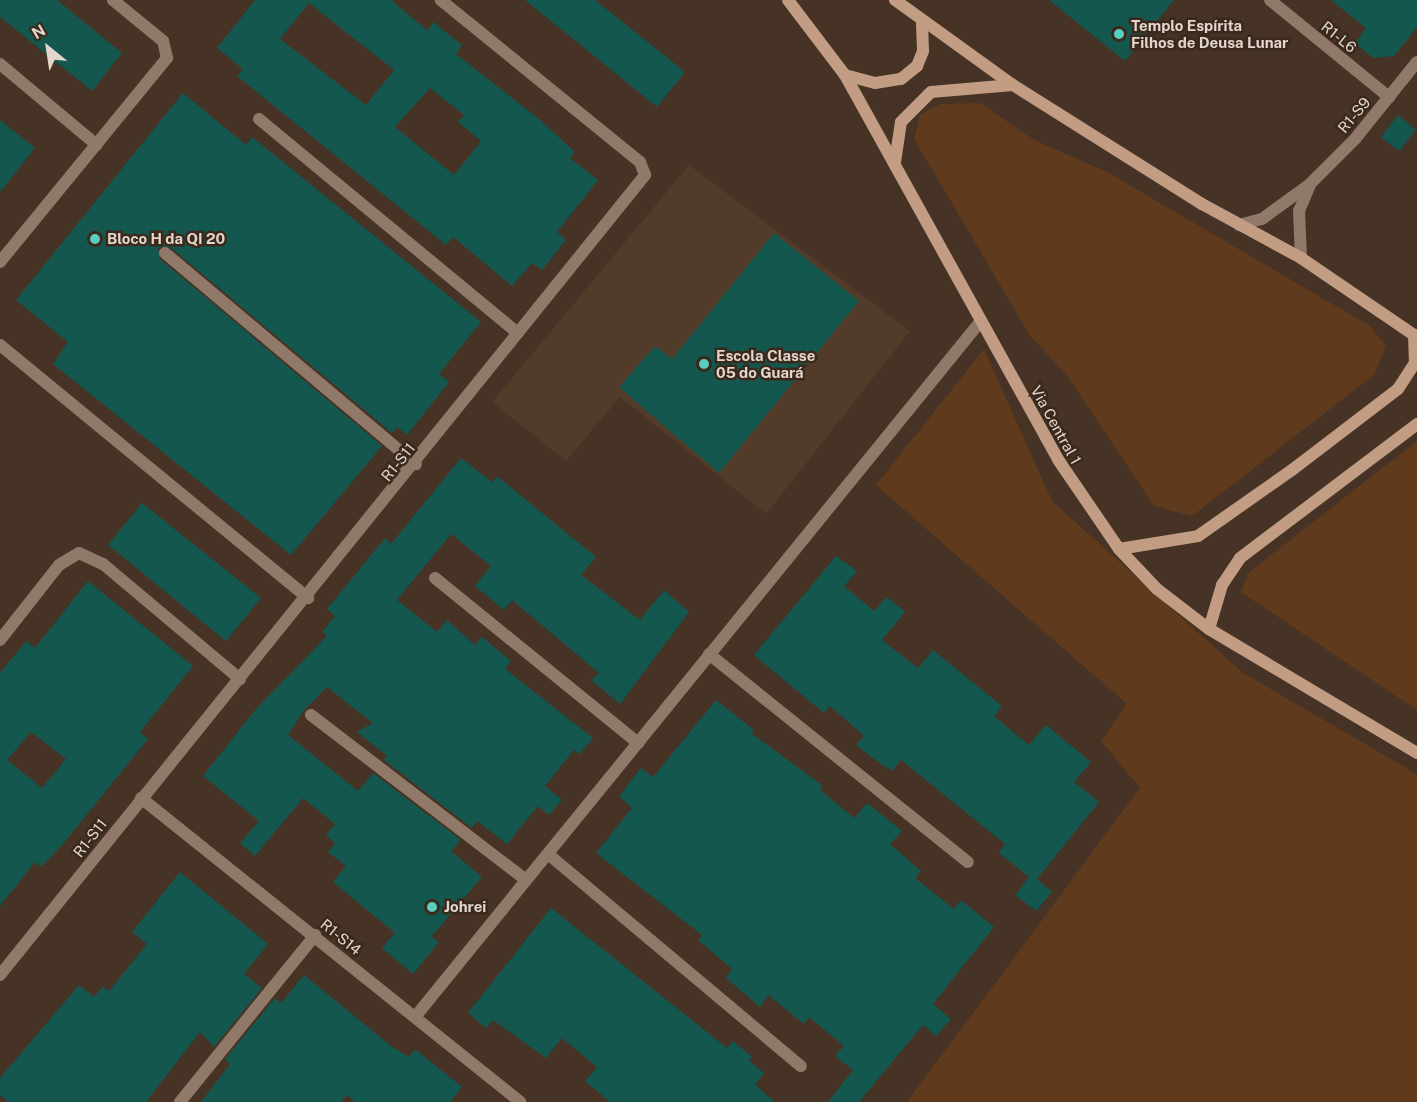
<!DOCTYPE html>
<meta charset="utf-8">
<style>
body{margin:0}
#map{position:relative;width:1417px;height:1102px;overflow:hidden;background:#463325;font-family:"Public Sans",sans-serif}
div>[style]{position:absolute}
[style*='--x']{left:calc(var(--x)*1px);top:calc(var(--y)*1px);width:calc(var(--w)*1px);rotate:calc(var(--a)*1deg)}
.built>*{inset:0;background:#533b29}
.green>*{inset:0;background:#603a1c}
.building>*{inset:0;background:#13574f}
.street>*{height:12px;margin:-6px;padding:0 6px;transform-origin:6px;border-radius:6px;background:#907969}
.secondary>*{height:12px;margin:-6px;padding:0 6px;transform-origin:6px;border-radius:6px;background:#c29d83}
.dots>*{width:16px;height:16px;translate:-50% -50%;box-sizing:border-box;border:3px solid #3b291c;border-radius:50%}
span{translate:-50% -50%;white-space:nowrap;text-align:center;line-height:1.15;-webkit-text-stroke:5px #3b291c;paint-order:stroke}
.poi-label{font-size:15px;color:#e2d6cd;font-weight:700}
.left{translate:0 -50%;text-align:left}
.street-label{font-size:15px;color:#e2d6cd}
.north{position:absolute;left:18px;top:18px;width:60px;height:60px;-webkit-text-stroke:4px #3b291c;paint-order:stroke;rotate:330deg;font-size:16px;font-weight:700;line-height:24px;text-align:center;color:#e2d6cd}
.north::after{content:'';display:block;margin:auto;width:21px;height:27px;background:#e2d6cd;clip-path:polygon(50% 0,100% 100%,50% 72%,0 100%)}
</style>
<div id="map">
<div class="built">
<i style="clip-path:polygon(689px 165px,910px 331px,766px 514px,620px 397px,566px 461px,492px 402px)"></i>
</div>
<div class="green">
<i style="clip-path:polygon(980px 103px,1036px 141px,1107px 172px,1370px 326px,1386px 346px,1374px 375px,1192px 516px,1154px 506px,1067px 375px,1031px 337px,914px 139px,920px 115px,940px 104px)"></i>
<i style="clip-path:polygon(984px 349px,1052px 501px,1243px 673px,1417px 774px,1417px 1102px,907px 1102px,1140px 788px,1101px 741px,1127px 704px,876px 485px)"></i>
<i style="clip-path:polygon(1417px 441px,1417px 710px,1241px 592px,1249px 572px)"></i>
</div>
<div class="building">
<i style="clip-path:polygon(0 0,57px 0,122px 53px,92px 91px,0 17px)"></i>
<i style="clip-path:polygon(evenodd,255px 0,391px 0,428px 31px,433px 22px,462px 45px,456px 54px,539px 119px,575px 152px,570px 158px,598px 180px,557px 232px,566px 240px,542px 270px,532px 263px,512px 286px,453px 237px,446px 245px,237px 76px,243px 69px,217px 48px,255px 0,309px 3px,394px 70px,366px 105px,280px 39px,309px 3px,255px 0,430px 88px,464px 115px,458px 122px,481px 141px,454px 175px,395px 127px,430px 88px)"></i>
<i style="clip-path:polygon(525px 0,595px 0,685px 72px,657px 107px)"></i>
<i style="clip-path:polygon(1049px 0,1174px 0,1125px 61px)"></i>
<i style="clip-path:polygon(1331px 0,1417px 0,1417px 27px,1394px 56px,1373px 58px,1355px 43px,1366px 28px)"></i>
<i style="clip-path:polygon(183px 93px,246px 145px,252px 137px,481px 322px,439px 374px,449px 382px,407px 435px,397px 427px,392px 433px,170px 247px,158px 248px,160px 259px,382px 446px,291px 555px,53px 364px,68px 342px,16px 300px)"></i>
<i style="clip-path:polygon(1398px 115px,1416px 130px,1399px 151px,1381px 137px)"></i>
<i style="clip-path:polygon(0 120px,35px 148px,0 192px)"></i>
<i style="clip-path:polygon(774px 233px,859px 301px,719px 473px,619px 387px,655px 346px,672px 359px)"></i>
<i style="clip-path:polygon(461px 458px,492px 482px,497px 476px,596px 557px,581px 575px,640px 620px,664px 590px,689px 612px,620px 704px,591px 680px,599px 673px,512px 600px,504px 610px,475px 586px,491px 566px,451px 534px,397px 600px,437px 632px,447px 620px,475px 645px,482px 637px,511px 661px,505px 669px,593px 738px,580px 754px,574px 750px,545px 786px,562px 800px,549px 815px,538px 806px,507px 844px,477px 821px,472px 828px,384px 760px,387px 756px,357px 732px,373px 723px,327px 687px,304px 710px,288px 735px,358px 791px,373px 773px,461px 840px,451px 851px,482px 877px,431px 937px,439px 942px,413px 974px,382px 948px,395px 933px,333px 882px,346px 866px,328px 852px,335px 843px,326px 835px,335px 824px,303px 798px,255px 856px,240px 843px,259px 821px,203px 776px,256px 709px,327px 636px,322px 632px,335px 616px,327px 609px,385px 538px,391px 544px)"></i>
<i style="clip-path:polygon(142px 503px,261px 598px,226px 641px,108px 545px)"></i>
<i style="clip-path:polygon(836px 556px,857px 571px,844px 586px,874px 611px,887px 597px,905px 612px,882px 640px,918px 668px,933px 650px,1002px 706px,994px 716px,1029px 745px,1046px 725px,1091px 762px,1074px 782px,1099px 802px,1037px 879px,1052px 892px,1036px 911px,1015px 895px,1029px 877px,999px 853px,1005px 844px,901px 760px,892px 771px,882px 765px,856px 745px,864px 736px,830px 706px,824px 713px,754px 655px)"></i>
<i style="clip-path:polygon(evenodd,88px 581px,193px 666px,140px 732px,148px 739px,101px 797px,63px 844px,41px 867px,35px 862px,0 906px,0 673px,26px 641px,35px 648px,88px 581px,31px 732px,66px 759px,42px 788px,7px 760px,31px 732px)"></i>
<i style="clip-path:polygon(716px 700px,754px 730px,751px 733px,823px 786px,820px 790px,854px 818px,867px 803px,902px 831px,890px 844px,921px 871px,915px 878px,954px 909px,961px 900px,994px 927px,933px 1004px,951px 1019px,936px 1036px,923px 1025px,859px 1102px,828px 1102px,853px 1070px,835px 1056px,844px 1046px,809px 1017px,804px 1024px,768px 995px,760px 1007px,726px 978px,732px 969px,698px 940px,702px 935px,596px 853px,632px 808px,619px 796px,641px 768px,653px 777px)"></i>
<i style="clip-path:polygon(180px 872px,268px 944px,244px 974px,262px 988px,214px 1047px,200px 1032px,146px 1102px,8px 1102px,0 1095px,0 1078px,79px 985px,94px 997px,103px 986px,109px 991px,147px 944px,132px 932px)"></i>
<i style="clip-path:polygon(551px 908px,727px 1048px,733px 1041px,752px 1057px,749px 1061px,764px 1073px,755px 1085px,775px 1102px,610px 1102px,585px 1081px,597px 1067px,562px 1038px,546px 1058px,493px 1020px,486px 1028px,468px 1013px)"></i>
<i style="clip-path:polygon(304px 975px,391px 1046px,409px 1057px,415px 1049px,462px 1087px,450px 1102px,355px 1102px,347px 1095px,341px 1102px,201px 1102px,230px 1064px,225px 1059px,275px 998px,281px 1003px)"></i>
</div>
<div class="street">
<i style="--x:1270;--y:0;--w:154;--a:39.2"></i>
<i style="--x:0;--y:64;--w:126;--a:39.9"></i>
<i style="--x:259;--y:119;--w:336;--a:39.6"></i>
<i style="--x:1239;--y:225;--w:24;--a:-15"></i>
<i style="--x:1262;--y:219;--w:59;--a:-36.1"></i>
<i style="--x:1310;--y:184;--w:64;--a:-45"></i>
<i style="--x:1355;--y:139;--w:99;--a:-51.2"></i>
<i style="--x:165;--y:253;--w:328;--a:40.1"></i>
<i style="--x:1301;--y:258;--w:47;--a:-92.4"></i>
<i style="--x:1299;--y:211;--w:28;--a:-67"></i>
<i style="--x:0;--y:262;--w:264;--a:-50.7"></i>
<i style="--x:167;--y:58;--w:17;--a:-103"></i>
<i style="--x:163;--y:41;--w:65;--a:-140.6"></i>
<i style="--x:0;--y:345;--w:399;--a:39.4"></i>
<i style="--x:435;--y:578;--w:262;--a:39.1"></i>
<i style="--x:0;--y:640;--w:95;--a:-51.8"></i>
<i style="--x:59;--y:565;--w:23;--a:-31"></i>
<i style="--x:79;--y:553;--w:26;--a:25"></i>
<i style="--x:103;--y:564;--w:179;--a:40"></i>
<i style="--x:709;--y:654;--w:332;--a:38.8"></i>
<i style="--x:311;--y:715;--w:271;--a:37.5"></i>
<i style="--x:141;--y:798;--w:486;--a:38.7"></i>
<i style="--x:548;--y:854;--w:330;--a:40"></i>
<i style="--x:0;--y:975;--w:1028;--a:-51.12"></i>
<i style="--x:645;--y:175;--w:14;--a:-111"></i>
<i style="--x:640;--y:162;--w:257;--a:-140.9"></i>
<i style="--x:415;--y:1017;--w:896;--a:-50.89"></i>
<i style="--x:180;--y:1102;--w:215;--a:-51"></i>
</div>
<div class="secondary">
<i style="--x:788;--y:0;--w:94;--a:52.8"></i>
<i style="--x:845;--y:75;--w:441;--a:61"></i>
<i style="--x:1059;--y:461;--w:107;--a:55.7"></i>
<i style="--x:1119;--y:549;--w:55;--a:46.5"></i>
<i style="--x:1157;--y:589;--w:66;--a:37.6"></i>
<i style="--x:1209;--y:629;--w:242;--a:30.8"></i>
<i style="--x:895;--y:0;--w:145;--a:35.8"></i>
<i style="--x:1013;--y:85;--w:223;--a:32.2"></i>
<i style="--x:1202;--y:204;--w:113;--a:28.6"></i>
<i style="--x:1301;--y:258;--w:140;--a:34.3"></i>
<i style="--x:845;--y:75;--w:31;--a:15"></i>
<i style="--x:875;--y:83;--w:26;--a:-9"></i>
<i style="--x:901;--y:79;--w:21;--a:-39"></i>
<i style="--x:917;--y:66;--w:16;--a:-68"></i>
<i style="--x:923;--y:51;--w:28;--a:-92"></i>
<i style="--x:895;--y:162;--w:40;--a:-81.5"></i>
<i style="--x:901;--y:122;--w:42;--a:-45"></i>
<i style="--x:931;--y:92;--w:82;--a:-4.9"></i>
<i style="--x:1119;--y:549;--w:80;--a:-9.3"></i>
<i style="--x:1198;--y:536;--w:115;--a:-35.1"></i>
<i style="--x:1292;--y:470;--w:133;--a:-37.4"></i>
<i style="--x:1398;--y:389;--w:31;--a:-57"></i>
<i style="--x:1415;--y:363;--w:28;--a:-92"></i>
<i style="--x:1209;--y:629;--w:46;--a:-73.5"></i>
<i style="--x:1222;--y:585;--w:32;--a:-56"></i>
<i style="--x:1240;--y:558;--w:222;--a:-37.1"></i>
</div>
<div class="dots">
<i style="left:1119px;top:34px;background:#59cebf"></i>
<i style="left:95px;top:239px;background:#59cebf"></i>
<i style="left:704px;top:364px;background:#59cebf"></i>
<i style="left:432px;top:907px;background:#59cebf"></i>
</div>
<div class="poi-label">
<span class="left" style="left:1131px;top:34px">Templo Espírita<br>Filhos de Deusa Lunar</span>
<span class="left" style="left:107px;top:239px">Bloco H da QI 20</span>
<span class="left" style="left:716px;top:364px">Escola Classe<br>05 do Guará</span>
<span class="left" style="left:444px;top:907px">Johrei</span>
</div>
<div class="street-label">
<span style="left:1339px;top:37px;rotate:39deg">R1-L6</span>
<span style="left:1354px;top:115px;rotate:-50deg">R1-S9</span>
<span style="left:1056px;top:425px;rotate:61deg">Via Central 1</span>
<span style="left:398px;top:462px;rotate:-51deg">R1-S11</span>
<span style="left:90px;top:838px;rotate:-52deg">R1-S11</span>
<span style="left:341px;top:937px;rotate:39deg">R1-S14</span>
</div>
<div class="north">N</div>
</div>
